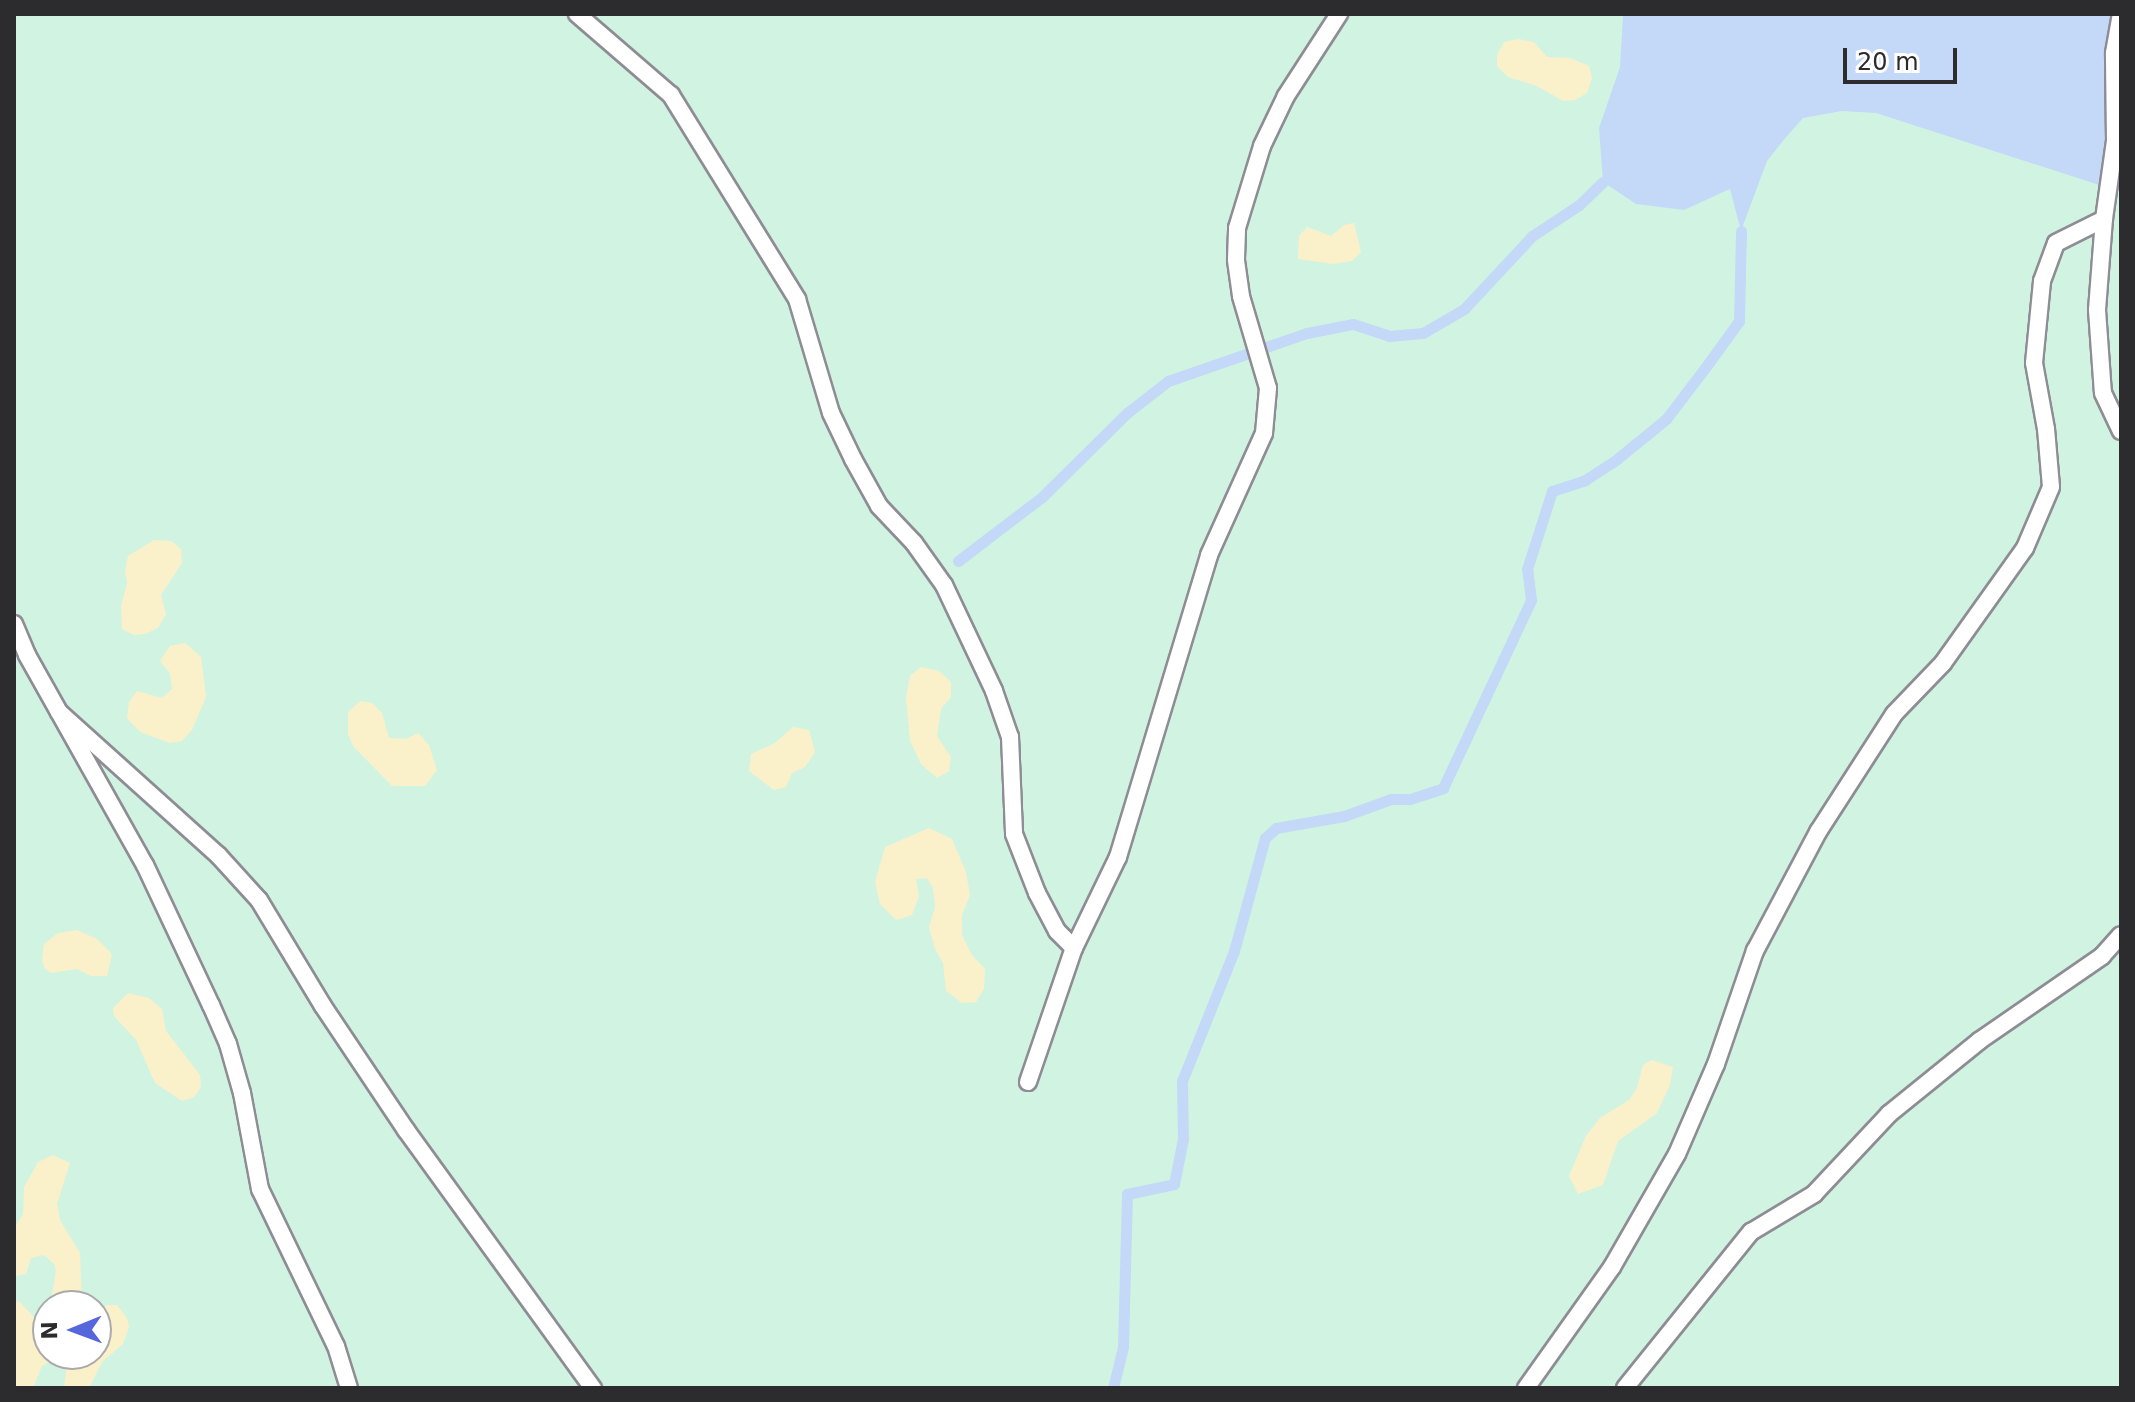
<!DOCTYPE html>
<style>
body{margin:0}
#map{position:relative;width:2135px;height:1402px;overflow:hidden;background:#faf8ff;font-family:"DejaVu Sans",sans-serif}
div>[style]{position:absolute}
[style*='--x']{left:calc(var(--x)*1px);top:calc(var(--y)*1px);width:calc(var(--w)*1px);rotate:calc(var(--a)*1deg)}
.green>*{inset:0;background:#d1f4e2}
.sand>*{inset:0;background:#faf0ca}
.water>*{inset:0;background:#c4d9f7}
.stream>*{height:11px;margin:-5.5px;padding:0 5.5px;transform-origin:5.5px;border-radius:5.5px;background:#c4d9f7}
.roads{filter:drop-shadow(2px 0 #8e8c94) drop-shadow(-2px 0 #8e8c94) drop-shadow(0 2px #8e8c94) drop-shadow(0 -2px #8e8c94)}
.service>*{height:16px;margin:-8px;padding:0 8px;transform-origin:8px;border-radius:8px;background:#fff}
span{translate:-50% -50%;white-space:nowrap;text-align:center;line-height:1.15;-webkit-text-stroke:7px #fff;paint-order:stroke}
.frame{position:absolute;inset:0;border:16px solid #2c2b2e;pointer-events:none}
.north{position:absolute;left:32px;top:1290px;width:80px;height:80px;box-sizing:border-box;background:#fff;border:2px solid #abaaab;border-radius:50%;rotate:269deg;font-size:22px;font-weight:700;line-height:32px;text-align:center;color:#2c2b2e}
.north::after{content:'';display:block;margin:auto;width:28px;height:36px;background:#5667de;clip-path:polygon(50% 0,100% 100%,50% 72%,0 100%)}
.scale{position:absolute;left:1843px;top:48px;width:114px;height:36px;box-sizing:border-box;border:4px solid #2c2b2e;border-top:0;padding-left:10px;font-size:24px;line-height:28px;white-space:nowrap;color:#2c2b2e;-webkit-text-stroke:6px #fff;paint-order:stroke}
</style>
<div id="map">
<div class="green">
<i style="clip-path:polygon(evenodd,14px 14px,2121px 14px,2121px 1388px,14px 1388px,14px 14px,48px 1306px,96px 1306px,96px 1354px,48px 1354px,48px 1306px)"></i>
</div>
<div class="sand">
<i style="clip-path:polygon(1518px 39px,1534px 42px,1547px 57px,1570px 58px,1589px 66px,1592px 78px,1587px 93px,1575px 100px,1563px 101px,1537px 86px,1508px 77px,1497px 66px,1497px 55px,1504px 42px)"></i>
<i style="clip-path:polygon(1354px 223px,1361px 252px,1352px 261px,1333px 264px,1298px 259px,1299px 236px,1307px 227px,1331px 236px,1344px 225px)"></i>
<i style="clip-path:polygon(154px 540px,171px 541px,181px 549px,182px 563px,161px 595px,166px 614px,158px 628px,145px 634px,134px 635px,122px 629px,121px 606px,127px 583px,125px 571px,128px 556px)"></i>
<i style="clip-path:polygon(185px 643px,201px 657px,206px 697px,192px 730px,182px 741px,170px 743px,140px 732px,127px 718px,129px 702px,137px 691px,162px 698px,172px 689px,170px 673px,160px 661px,170px 646px)"></i>
<i style="clip-path:polygon(921px 667px,939px 671px,951px 682px,951px 697px,941px 709px,937px 736px,951px 757px,949px 771px,937px 778px,921px 764px,910px 741px,906px 697px,910px 676px)"></i>
<i style="clip-path:polygon(360px 701px,372px 703px,382px 713px,389px 738px,406px 739px,418px 733px,429px 745px,437px 770px,425px 786px,392px 786px,353px 746px,348px 734px,348px 712px)"></i>
<i style="clip-path:polygon(793px 727px,809px 730px,815px 752px,805px 767px,792px 773px,786px 787px,774px 790px,749px 771px,751px 754px,775px 743px)"></i>
<i style="clip-path:polygon(929px 828px,952px 839px,966px 872px,970px 895px,962px 915px,962px 935px,972px 955px,985px 969px,984px 989px,976px 1002px,962px 1003px,946px 991px,943px 963px,935px 949px,929px 927px,935px 907px,933px 888px,927px 878px,916px 879px,919px 896px,912px 915px,896px 920px,880px 904px,875px 882px,885px 847px)"></i>
<i style="clip-path:polygon(77px 930px,97px 939px,112px 954px,107px 976px,91px 976px,77px 969px,51px 973px,45px 969px,42px 961px,44px 944px,58px 933px)"></i>
<i style="clip-path:polygon(128px 993px,149px 998px,162px 1009px,166px 1031px,200px 1075px,201px 1087px,194px 1097px,182px 1101px,155px 1083px,136px 1040px,114px 1016px,113px 1008px)"></i>
<i style="clip-path:polygon(1652px 1060px,1673px 1067px,1670px 1085px,1657px 1113px,1618px 1141px,1603px 1185px,1578px 1194px,1569px 1176px,1586px 1136px,1600px 1118px,1629px 1100px,1637px 1088px,1643px 1065px)"></i>
<i style="clip-path:polygon(53px 1155px,70px 1163px,57px 1204px,60px 1220px,80px 1253px,82px 1306px,50px 1306px,56px 1271px,54px 1264px,44px 1255px,31px 1258px,26px 1274px,14px 1276px,14px 1229px,23px 1214px,24px 1187px,38px 1162px)"></i>
<i style="clip-path:polygon(14px 1301px,20px 1302px,48px 1333px,48px 1354px,52px 1354px,50px 1361px,42px 1366px,33px 1388px,14px 1388px)"></i>
<i style="clip-path:polygon(108px 1305px,117px 1305px,127px 1318px,129px 1327px,123px 1344px,102px 1362px,89px 1388px,64px 1388px,67px 1363px,72px 1354px,96px 1354px,96px 1310px)"></i>
</div>
<div class="water">
<i style="clip-path:polygon(1623px 14px,2119px 14px,2121px 192px,1876px 113px,1842px 111px,1803px 118px,1782px 142px,1767px 161px,1741px 231px,1730px 189px,1684px 210px,1636px 204px,1603px 182px,1599px 128px,1620px 67px)"></i>
</div>
<div class="stream">
<i style="--x:958;--y:561;--w:106;--a:-37.3"></i>
<i style="--x:1042;--y:497;--w:120;--a:-44.7"></i>
<i style="--x:1127;--y:413;--w:52;--a:-38"></i>
<i style="--x:1168;--y:381;--w:147;--a:-19.1"></i>
<i style="--x:1307;--y:333;--w:47;--a:-11.1"></i>
<i style="--x:1353;--y:324;--w:38;--a:18"></i>
<i style="--x:1389;--y:336;--w:34;--a:-5"></i>
<i style="--x:1423;--y:333;--w:48;--a:-30.3"></i>
<i style="--x:1464;--y:309;--w:100;--a:-47"></i>
<i style="--x:1532;--y:236;--w:56;--a:-33.4"></i>
<i style="--x:1579;--y:205;--w:33;--a:-44"></i>
<i style="--x:1113;--y:1388;--w:42;--a:-76.3"></i>
<i style="--x:1123;--y:1347;--w:153;--a:-88.5"></i>
<i style="--x:1127;--y:1194;--w:48;--a:-12"></i>
<i style="--x:1174;--y:1184;--w:46;--a:-78.7"></i>
<i style="--x:1183;--y:1139;--w:58;--a:-91"></i>
<i style="--x:1182;--y:1081;--w:140;--a:-68.2"></i>
<i style="--x:1234;--y:951;--w:117;--a:-74.7"></i>
<i style="--x:1265;--y:838;--w:15;--a:-42"></i>
<i style="--x:1276;--y:828;--w:69;--a:-10"></i>
<i style="--x:1344;--y:816;--w:50;--a:-19.9"></i>
<i style="--x:1391;--y:799;--w:19;--a:0"></i>
<i style="--x:1410;--y:799;--w:35;--a:-18"></i>
<i style="--x:1443;--y:788;--w:208;--a:-64.9"></i>
<i style="--x:1531;--y:600;--w:31;--a:-97"></i>
<i style="--x:1527;--y:569;--w:82;--a:-72.2"></i>
<i style="--x:1552;--y:491;--w:35;--a:-18"></i>
<i style="--x:1585;--y:480;--w:38;--a:-33"></i>
<i style="--x:1617;--y:459;--w:63;--a:-39.2"></i>
<i style="--x:1666;--y:419;--w:64;--a:-52.6"></i>
<i style="--x:1705;--y:368;--w:58;--a:-54.1"></i>
<i style="--x:1739;--y:321;--w:90;--a:-88.7"></i>
</div>
<div class="roads">
<div class="service">
<i style="--x:577;--y:14;--w:124;--a:40.8"></i>
<i style="--x:671;--y:95;--w:240;--a:58.3"></i>
<i style="--x:797;--y:299;--w:119;--a:73.4"></i>
<i style="--x:831;--y:413;--w:51;--a:64.4"></i>
<i style="--x:853;--y:459;--w:54;--a:61"></i>
<i style="--x:879;--y:506;--w:51;--a:46.6"></i>
<i style="--x:914;--y:543;--w:52;--a:54.5"></i>
<i style="--x:944;--y:585;--w:117;--a:64.7"></i>
<i style="--x:994;--y:691;--w:49;--a:70.8"></i>
<i style="--x:1010;--y:737;--w:97;--a:87.6"></i>
<i style="--x:1014;--y:834;--w:63;--a:68.7"></i>
<i style="--x:1037;--y:893;--w:43;--a:62.2"></i>
<i style="--x:1057;--y:931;--w:24;--a:45"></i>
<i style="--x:2104;--y:219;--w:79;--a:-82"></i>
<i style="--x:2115;--y:141;--w:88;--a:-90.7"></i>
<i style="--x:2114;--y:53;--w:39;--a:-80"></i>
<i style="--x:14;--y:624;--w:34;--a:67"></i>
<i style="--x:27;--y:655;--w:241;--a:60.7"></i>
<i style="--x:145;--y:865;--w:155;--a:64.8"></i>
<i style="--x:211;--y:1005;--w:43;--a:66.4"></i>
<i style="--x:228;--y:1044;--w:51;--a:74.1"></i>
<i style="--x:242;--y:1093;--w:98;--a:79.4"></i>
<i style="--x:260;--y:1189;--w:174;--a:64.2"></i>
<i style="--x:336;--y:1346;--w:44;--a:72.8"></i>
<i style="--x:59;--y:712;--w:214;--a:42"></i>
<i style="--x:218;--y:855;--w:61;--a:47.7"></i>
<i style="--x:259;--y:900;--w:124;--a:58.9"></i>
<i style="--x:323;--y:1006;--w:149;--a:56.2"></i>
<i style="--x:406;--y:1130;--w:319;--a:54.1"></i>
<i style="--x:1028;--y:1082;--w:142;--a:-71.1"></i>
<i style="--x:1074;--y:948;--w:101;--a:-64.2"></i>
<i style="--x:1118;--y:857;--w:315;--a:-73.2"></i>
<i style="--x:1209;--y:555;--w:134;--a:-65.7"></i>
<i style="--x:1264;--y:433;--w:45;--a:-84.9"></i>
<i style="--x:1268;--y:388;--w:96;--a:-106.4"></i>
<i style="--x:1241;--y:296;--w:37;--a:-98"></i>
<i style="--x:1236;--y:259;--w:31;--a:-88"></i>
<i style="--x:1237;--y:228;--w:86;--a:-73"></i>
<i style="--x:1262;--y:146;--w:55;--a:-64.4"></i>
<i style="--x:1286;--y:96;--w:98;--a:-57.1"></i>
<i style="--x:1526;--y:1388;--w:148;--a:-54.6"></i>
<i style="--x:1612;--y:1267;--w:130;--a:-60.1"></i>
<i style="--x:1677;--y:1154;--w:98;--a:-66.6"></i>
<i style="--x:1716;--y:1064;--w:120;--a:-71"></i>
<i style="--x:1755;--y:951;--w:135;--a:-62.1"></i>
<i style="--x:1818;--y:832;--w:140;--a:-57.2"></i>
<i style="--x:1894;--y:714;--w:71;--a:-46.1"></i>
<i style="--x:1943;--y:663;--w:141;--a:-54.5"></i>
<i style="--x:2025;--y:548;--w:66;--a:-66.9"></i>
<i style="--x:2051;--y:487;--w:58;--a:-94.9"></i>
<i style="--x:2046;--y:429;--w:67;--a:-100.3"></i>
<i style="--x:2034;--y:363;--w:82;--a:-84.4"></i>
<i style="--x:2042;--y:281;--w:40;--a:-69.8"></i>
<i style="--x:2056;--y:243;--w:54;--a:-26.6"></i>
<i style="--x:2104;--y:219;--w:91;--a:94.4"></i>
<i style="--x:2097;--y:310;--w:83;--a:85.9"></i>
<i style="--x:2103;--y:393;--w:42;--a:64.7"></i>
<i style="--x:1625;--y:1388;--w:201;--a:-51.1"></i>
<i style="--x:1751;--y:1232;--w:74;--a:-31.1"></i>
<i style="--x:1814;--y:1194;--w:110;--a:-46.8"></i>
<i style="--x:1889;--y:1114;--w:116;--a:-39"></i>
<i style="--x:1979;--y:1041;--w:150;--a:-34.6"></i>
<i style="--x:2102;--y:956;--w:28;--a:-48"></i>
</div>
</div>
<div class="frame"></div>
<div class="north">N</div>
<div class="scale">20 m</div>
</div>
